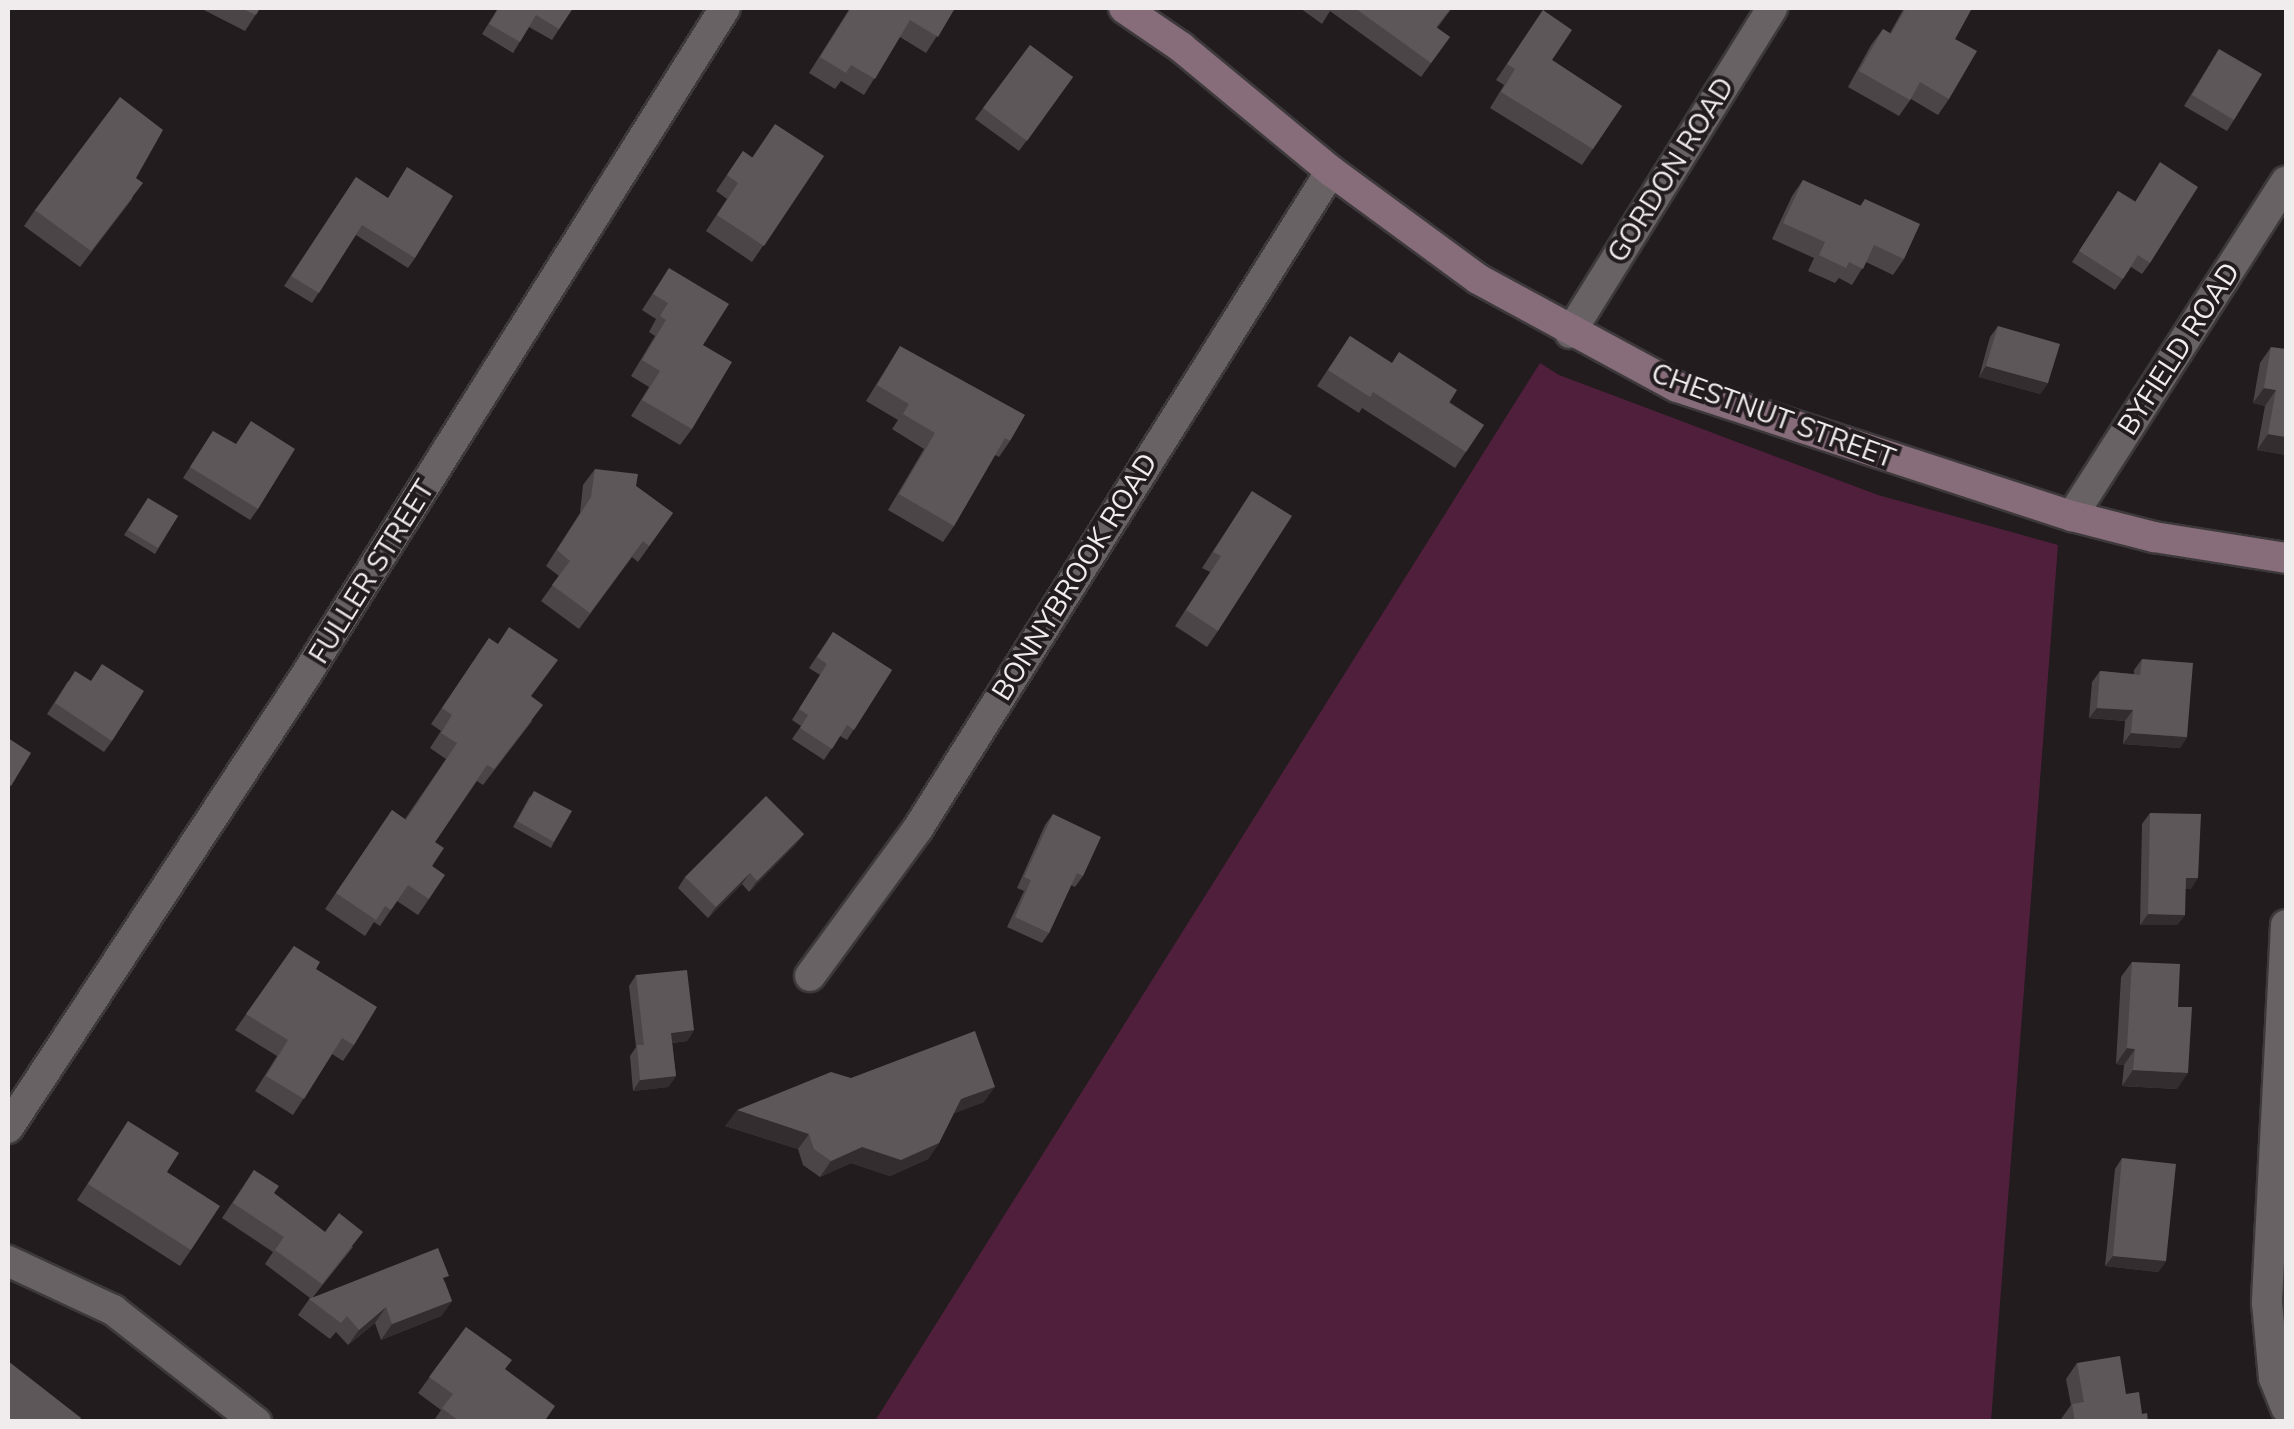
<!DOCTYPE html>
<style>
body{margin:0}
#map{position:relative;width:2294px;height:1429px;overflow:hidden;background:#221c1f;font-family:"Nunito Sans",sans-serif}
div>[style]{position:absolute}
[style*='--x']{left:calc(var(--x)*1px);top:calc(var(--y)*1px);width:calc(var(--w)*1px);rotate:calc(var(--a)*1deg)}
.green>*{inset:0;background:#501f3b}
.roads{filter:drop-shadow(2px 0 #3d393b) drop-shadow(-2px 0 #3d393b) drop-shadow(0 2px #3d393b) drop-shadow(0 -2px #3d393b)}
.street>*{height:30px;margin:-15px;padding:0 15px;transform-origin:15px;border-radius:15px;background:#696265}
.secondary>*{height:30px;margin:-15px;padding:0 15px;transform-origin:15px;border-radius:15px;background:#876c7a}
.wall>*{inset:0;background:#4c4548}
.shaded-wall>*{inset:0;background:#342d30}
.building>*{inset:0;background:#5e575a}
span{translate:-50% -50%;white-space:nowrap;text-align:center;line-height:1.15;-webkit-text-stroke:8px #221c1f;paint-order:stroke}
.street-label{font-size:28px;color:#f0ebed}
.frame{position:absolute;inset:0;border:10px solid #f0ebed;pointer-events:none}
</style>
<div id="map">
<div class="green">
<i style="clip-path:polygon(1540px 363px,1559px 375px,1878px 495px,2058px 545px,1991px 1421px,875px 1421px)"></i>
</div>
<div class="roads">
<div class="street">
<i style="--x:1570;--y:333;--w:383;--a:-58.1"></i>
<i style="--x:2072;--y:516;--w:397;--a:-57.4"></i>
<i style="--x:2286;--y:925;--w:378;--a:92.9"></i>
<i style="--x:2267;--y:1303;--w:75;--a:84.7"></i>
<i style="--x:2274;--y:1378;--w:32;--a:68"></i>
<i style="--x:810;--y:976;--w:181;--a:-53.8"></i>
<i style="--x:917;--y:830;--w:778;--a:-57.86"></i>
<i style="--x:8;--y:1128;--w:539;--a:-56.66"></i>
<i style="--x:304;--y:678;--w:791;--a:-57.86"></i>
<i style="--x:8;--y:1261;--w:116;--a:25"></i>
<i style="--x:113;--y:1310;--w:182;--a:38.1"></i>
</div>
<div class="secondary">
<i style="--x:1124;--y:8;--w:69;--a:34.4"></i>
<i style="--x:1181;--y:47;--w:195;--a:39.6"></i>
<i style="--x:1331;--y:171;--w:182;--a:36.3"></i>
<i style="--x:1478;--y:279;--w:226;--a:28.5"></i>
<i style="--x:1677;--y:387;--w:416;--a:18.1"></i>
<i style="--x:2072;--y:516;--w:85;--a:14.4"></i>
<i style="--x:2154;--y:537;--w:134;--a:9"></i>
</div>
</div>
<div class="wall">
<i style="clip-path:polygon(200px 8px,260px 8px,245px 31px)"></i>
<i style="clip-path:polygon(498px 8px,573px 8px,552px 40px,529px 27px,513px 53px,482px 34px)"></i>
<i style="clip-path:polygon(850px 8px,955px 8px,926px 53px,900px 37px,864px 95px,841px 81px,835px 89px,809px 73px)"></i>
<i style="clip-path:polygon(1300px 8px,1452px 8px,1437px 28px,1450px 37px,1421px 77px,1330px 11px,1322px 24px)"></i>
<i style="clip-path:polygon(1904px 8px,1972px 8px,1955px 39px,1949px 99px,1938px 115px,1911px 99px,1899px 116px,1848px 87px,1871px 45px,1883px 29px,1890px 33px)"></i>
<i style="clip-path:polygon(1543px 10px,1552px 60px,1622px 106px,1582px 165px,1490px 108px,1504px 85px,1496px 80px)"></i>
<i style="clip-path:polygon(1030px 45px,1073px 77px,1019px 151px,975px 119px)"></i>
<i style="clip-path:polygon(2219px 49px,2234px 120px,2227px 131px,2184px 106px)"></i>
<i style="clip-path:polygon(743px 151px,752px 157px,824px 156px,752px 262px,706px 231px,727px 199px,716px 191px)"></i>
<i style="clip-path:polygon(356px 177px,415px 258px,408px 268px,356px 235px,312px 303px,284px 286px)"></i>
<i style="clip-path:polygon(136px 178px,132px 199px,80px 267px,24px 226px,35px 210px)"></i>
<i style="clip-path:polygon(1803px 180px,1860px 206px,1865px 199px,1904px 259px,1893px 275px,1866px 262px,1852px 285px,1839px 278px,1835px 283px,1808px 271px,1814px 258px,1772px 239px,1792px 196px)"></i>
<i style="clip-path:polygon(2118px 191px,2135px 201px,2150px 263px,2142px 274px,2131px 267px,2115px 290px,2072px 262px)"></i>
<i style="clip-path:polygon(669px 268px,703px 345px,692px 429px,680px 445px,631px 416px,649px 387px,631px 376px,655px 336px,649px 332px,656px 319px,642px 310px)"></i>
<i style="clip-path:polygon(1998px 326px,2048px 383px,2040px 394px,1979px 377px,1990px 337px)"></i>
<i style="clip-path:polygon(1350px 336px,1484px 425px,1455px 468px,1362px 408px,1359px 413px,1317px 386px)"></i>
<i style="clip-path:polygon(900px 346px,1010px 441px,999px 457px,995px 455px,954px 526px,943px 542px,888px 510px,924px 449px,892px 429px,898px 420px,866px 401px)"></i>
<i style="clip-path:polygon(2271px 347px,2286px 455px,2257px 450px,2265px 406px,2253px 403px,2260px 363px)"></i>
<i style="clip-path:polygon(213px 431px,258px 509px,250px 520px,183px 478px)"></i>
<i style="clip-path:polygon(595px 469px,636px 486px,673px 513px,638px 562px,632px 557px,579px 629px,541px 601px,559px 576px,546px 566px,580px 513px,583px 485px)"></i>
<i style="clip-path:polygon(1252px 491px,1218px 631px,1207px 647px,1175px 626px,1210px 572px,1202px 568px)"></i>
<i style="clip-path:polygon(148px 498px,178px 516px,155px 554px,124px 535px)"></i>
<i style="clip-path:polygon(833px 632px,892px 670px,847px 740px,840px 736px,824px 760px,792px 739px,801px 726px,792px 720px,820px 675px,809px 668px)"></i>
<i style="clip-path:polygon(489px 638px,531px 697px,532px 721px,483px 785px,477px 781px,435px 842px,429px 899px,418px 915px,397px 901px,380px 926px,374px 922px,365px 936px,325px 909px,392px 810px,405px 819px,446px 759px,430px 748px,441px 731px,431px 724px)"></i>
<i style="clip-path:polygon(2142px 659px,2187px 737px,2180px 748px,2123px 744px,2125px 721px,2089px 718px,2092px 682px,2100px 671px,2134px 674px,2134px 670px)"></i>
<i style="clip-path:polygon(68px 681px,112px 741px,104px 752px,47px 714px)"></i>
<i style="clip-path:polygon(530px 796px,554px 842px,551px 848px,513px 827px)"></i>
<i style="clip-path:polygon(2150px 813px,2191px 889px,2185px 889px,2185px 915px,2177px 925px,2140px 925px,2142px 824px)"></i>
<i style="clip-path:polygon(1053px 814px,1083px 876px,1075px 887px,1071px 885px,1049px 933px,1042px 943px,1007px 927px,1024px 891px,1017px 888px,1045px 825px)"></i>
<i style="clip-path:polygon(804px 834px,796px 844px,749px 892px,742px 884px,708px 918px,678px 888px,685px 877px)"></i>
<i style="clip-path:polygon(294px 946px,316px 969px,354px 1045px,343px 1061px,332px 1054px,293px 1115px,255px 1091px,277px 1056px,235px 1030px)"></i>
<i style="clip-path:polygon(2132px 962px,2178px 1007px,2177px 1089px,2122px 1086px,2124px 1065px,2116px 1064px,2121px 977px)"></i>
<i style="clip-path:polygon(636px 975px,694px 1030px,687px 1041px,672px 1043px,676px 1076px,668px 1087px,633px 1091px,630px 1056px,636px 1047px,629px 986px)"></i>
<i style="clip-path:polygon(851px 1078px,984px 1102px,954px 1113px,939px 1143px,928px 1159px,890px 1176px,851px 1163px,820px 1177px,803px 1165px,798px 1149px,725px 1126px)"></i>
<i style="clip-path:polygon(128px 1121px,167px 1172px,191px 1250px,180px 1266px,77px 1200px)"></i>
<i style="clip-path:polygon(2122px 1158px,2166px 1261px,2158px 1272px,2105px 1266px,2115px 1169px)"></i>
<i style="clip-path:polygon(254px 1170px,274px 1193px,325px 1232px,353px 1247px,313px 1297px,445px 1282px,452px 1301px,441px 1316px,381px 1340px,375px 1323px,348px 1345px,336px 1332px,330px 1339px,298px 1315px,310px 1298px,265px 1264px,273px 1252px,222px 1218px)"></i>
<i style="clip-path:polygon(466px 1327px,505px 1369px,544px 1422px,433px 1422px,441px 1410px,418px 1393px)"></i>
<i style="clip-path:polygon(2077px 1363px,2126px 1394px,2148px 1422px,2061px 1422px,2061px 1419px,2071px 1405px,2066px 1379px)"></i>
</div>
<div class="shaded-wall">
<i style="clip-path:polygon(1986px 366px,2048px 383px,2040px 394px,1979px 377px)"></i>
<i style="clip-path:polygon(2264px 388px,2276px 390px,2265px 406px,2253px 403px)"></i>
<i style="clip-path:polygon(2268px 434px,2286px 437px,2286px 455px,2257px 450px)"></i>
<i style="clip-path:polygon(2097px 708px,2133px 710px,2125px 721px,2089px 718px)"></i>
<i style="clip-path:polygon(2131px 733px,2187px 737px,2180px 748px,2123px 744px)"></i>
<i style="clip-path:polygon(804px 834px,796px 844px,749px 892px,757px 881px)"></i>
<i style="clip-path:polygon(750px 873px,742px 884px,708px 918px,716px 907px)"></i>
<i style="clip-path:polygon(2186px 878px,2198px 878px,2191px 889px,2178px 889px)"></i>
<i style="clip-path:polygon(2148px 914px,2185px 915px,2177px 925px,2140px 925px)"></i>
<i style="clip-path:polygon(694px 1030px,687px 1041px,663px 1044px,671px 1033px)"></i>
<i style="clip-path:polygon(2127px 1048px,2135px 1049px,2124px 1065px,2116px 1064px)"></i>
<i style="clip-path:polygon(2133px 1070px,2188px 1073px,2177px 1089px,2122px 1086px)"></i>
<i style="clip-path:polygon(676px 1076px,668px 1087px,633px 1091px,640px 1080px)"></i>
<i style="clip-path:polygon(995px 1087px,984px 1102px,950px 1115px,961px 1099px)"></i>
<i style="clip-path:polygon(737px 1110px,809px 1134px,798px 1149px,725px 1126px)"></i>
<i style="clip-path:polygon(939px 1143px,928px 1159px,890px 1176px,851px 1163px,820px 1177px,831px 1161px,862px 1147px)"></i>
<i style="clip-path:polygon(2113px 1256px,2166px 1261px,2158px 1272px,2105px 1266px)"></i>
<i style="clip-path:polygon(452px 1301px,441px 1316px,381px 1340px,392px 1324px)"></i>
<i style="clip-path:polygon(386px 1307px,375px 1323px,348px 1345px,359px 1330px)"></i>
</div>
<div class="building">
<i style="clip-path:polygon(241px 8px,260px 8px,256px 15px)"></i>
<i style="clip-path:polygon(499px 8px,573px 8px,559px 29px,536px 15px,520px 42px,489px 24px)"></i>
<i style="clip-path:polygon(851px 8px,955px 8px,938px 37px,910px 20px,875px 79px,851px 65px,846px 73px,820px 57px)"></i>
<i style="clip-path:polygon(1355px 8px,1451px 8px,1436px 27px,1450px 37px,1431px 63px)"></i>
<i style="clip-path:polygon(1906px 8px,1972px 8px,1955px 39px,1977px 51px,1949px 99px,1920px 82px,1910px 100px,1859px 71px,1883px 29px,1891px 34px)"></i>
<i style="clip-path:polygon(1543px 10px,1572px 30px,1552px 60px,1622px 106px,1593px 149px,1501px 92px,1515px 69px,1507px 64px)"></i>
<i style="clip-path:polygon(1030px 45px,1073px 77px,1027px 141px,983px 108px)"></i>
<i style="clip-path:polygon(2219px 49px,2262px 74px,2234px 120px,2192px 95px)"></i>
<i style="clip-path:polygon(120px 97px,163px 130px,136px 178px,143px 183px,91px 251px,35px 210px)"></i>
<i style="clip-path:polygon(775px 124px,824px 156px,764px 246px,717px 215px,738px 183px,727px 175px,743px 151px,752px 158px)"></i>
<i style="clip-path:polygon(2160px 162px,2198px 187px,2150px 263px,2138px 255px,2123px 279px,2079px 251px,2118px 191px,2135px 202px)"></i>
<i style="clip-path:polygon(407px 167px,453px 196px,415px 258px,362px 225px,319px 293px,291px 276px,356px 177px,388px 198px)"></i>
<i style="clip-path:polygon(1803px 180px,1861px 206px,1865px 199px,1920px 224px,1904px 259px,1874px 245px,1863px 269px,1849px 262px,1846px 268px,1819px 255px,1825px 242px,1783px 223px)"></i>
<i style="clip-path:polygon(669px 268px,729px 304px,703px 345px,732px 362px,692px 429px,642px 400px,660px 371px,642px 360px,666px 320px,660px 316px,668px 303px,653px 294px)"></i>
<i style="clip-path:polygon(1998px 326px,2060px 344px,2048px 383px,1986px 366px)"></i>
<i style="clip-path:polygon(1350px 336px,1392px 363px,1399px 352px,1457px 390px,1449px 403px,1484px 425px,1466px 452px,1373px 392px,1370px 397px,1328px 370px)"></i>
<i style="clip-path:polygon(900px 346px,1025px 415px,1010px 441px,1005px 438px,954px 526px,899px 494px,935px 433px,903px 414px,909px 404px,877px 385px)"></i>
<i style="clip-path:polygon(2271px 347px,2286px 349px,2286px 437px,2268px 434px,2276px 390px,2264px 388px)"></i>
<i style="clip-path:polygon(251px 421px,295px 449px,258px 509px,190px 467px,213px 431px,236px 444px)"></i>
<i style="clip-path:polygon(595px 469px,638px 474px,636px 486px,673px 513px,649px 546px,643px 541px,590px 613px,552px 585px,570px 561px,557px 550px,591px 497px)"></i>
<i style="clip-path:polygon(1252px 491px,1292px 516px,1218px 631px,1186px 610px,1221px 556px,1213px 552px)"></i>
<i style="clip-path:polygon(148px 498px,178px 516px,158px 548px,128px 530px)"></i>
<i style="clip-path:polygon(509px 627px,558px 660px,531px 696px,543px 705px,494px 769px,487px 765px,435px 842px,444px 848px,432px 866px,445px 875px,429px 899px,408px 885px,391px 910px,385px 906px,376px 920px,336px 893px,392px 810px,406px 820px,457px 743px,441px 733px,452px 715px,442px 708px,489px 638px,498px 644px)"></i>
<i style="clip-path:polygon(833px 632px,892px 670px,854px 730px,847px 725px,832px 749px,800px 728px,808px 715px,799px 709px,827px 664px,817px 657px)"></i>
<i style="clip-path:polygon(2142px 659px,2193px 663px,2187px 737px,2131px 733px,2133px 710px,2097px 708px,2100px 671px,2140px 675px)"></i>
<i style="clip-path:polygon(102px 664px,144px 691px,112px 741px,55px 703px,75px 671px,91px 681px)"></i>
<i style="clip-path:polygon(8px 738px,31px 753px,11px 786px,8px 784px)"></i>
<i style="clip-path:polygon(534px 791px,572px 811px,554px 842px,517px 821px)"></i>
<i style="clip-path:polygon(766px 796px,804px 834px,757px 881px,750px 873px,716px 907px,685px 877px)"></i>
<i style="clip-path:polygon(2150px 813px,2201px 814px,2198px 878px,2186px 878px,2185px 915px,2148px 914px)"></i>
<i style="clip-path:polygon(1053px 814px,1101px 837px,1083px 876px,1077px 873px,1049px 933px,1015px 917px,1031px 880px,1024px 877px)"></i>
<i style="clip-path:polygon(294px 946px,320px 962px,316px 969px,377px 1007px,354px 1045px,342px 1038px,304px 1099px,266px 1076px,288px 1040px,246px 1014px)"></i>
<i style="clip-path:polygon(2132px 962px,2180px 964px,2178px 1007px,2192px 1007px,2188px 1073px,2133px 1070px,2135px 1049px,2127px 1048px)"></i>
<i style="clip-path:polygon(687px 970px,694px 1030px,671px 1033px,676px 1076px,640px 1080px,637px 1045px,644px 1045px,636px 975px)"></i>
<i style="clip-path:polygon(975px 1031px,995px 1087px,961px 1099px,939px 1143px,901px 1160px,862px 1147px,831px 1161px,814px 1149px,809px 1134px,737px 1110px,831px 1072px,851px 1078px)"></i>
<i style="clip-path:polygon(128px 1121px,179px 1153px,167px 1172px,220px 1206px,191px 1250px,88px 1184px)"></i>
<i style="clip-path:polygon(2122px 1158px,2176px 1164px,2166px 1261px,2113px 1256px)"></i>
<i style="clip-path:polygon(254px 1170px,279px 1186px,274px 1193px,325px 1232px,339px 1213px,363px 1232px,322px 1284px,275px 1250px,284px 1237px,233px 1203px)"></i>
<i style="clip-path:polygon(438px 1248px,449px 1276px,443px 1278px,452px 1301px,392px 1324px,386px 1307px,359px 1330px,347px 1316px,341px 1323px,309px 1299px)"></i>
<i style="clip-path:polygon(466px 1327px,512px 1360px,505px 1369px,555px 1406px,544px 1422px,460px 1422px,442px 1408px,453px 1394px,429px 1377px)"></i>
<i style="clip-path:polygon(2120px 1356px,2126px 1394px,2139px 1392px,2142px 1414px,2147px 1413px,2148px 1422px,2075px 1422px,2072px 1404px,2084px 1402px,2077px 1363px)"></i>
<i style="clip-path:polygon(8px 1361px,81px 1418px,79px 1422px,29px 1422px,27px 1420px,26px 1422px,8px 1422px)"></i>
</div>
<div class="street-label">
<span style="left:1671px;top:170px;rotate:-58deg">GORDON ROAD</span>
<span style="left:2179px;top:349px;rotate:-57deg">BYFIELD ROAD</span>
<span style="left:1773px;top:416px;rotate:20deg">CHESTNUT STREET</span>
<span style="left:372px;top:572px;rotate:-58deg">FULLER STREET</span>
<span style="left:1075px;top:577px;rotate:-58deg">BONNYBROOK ROAD</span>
</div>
<div class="frame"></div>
</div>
